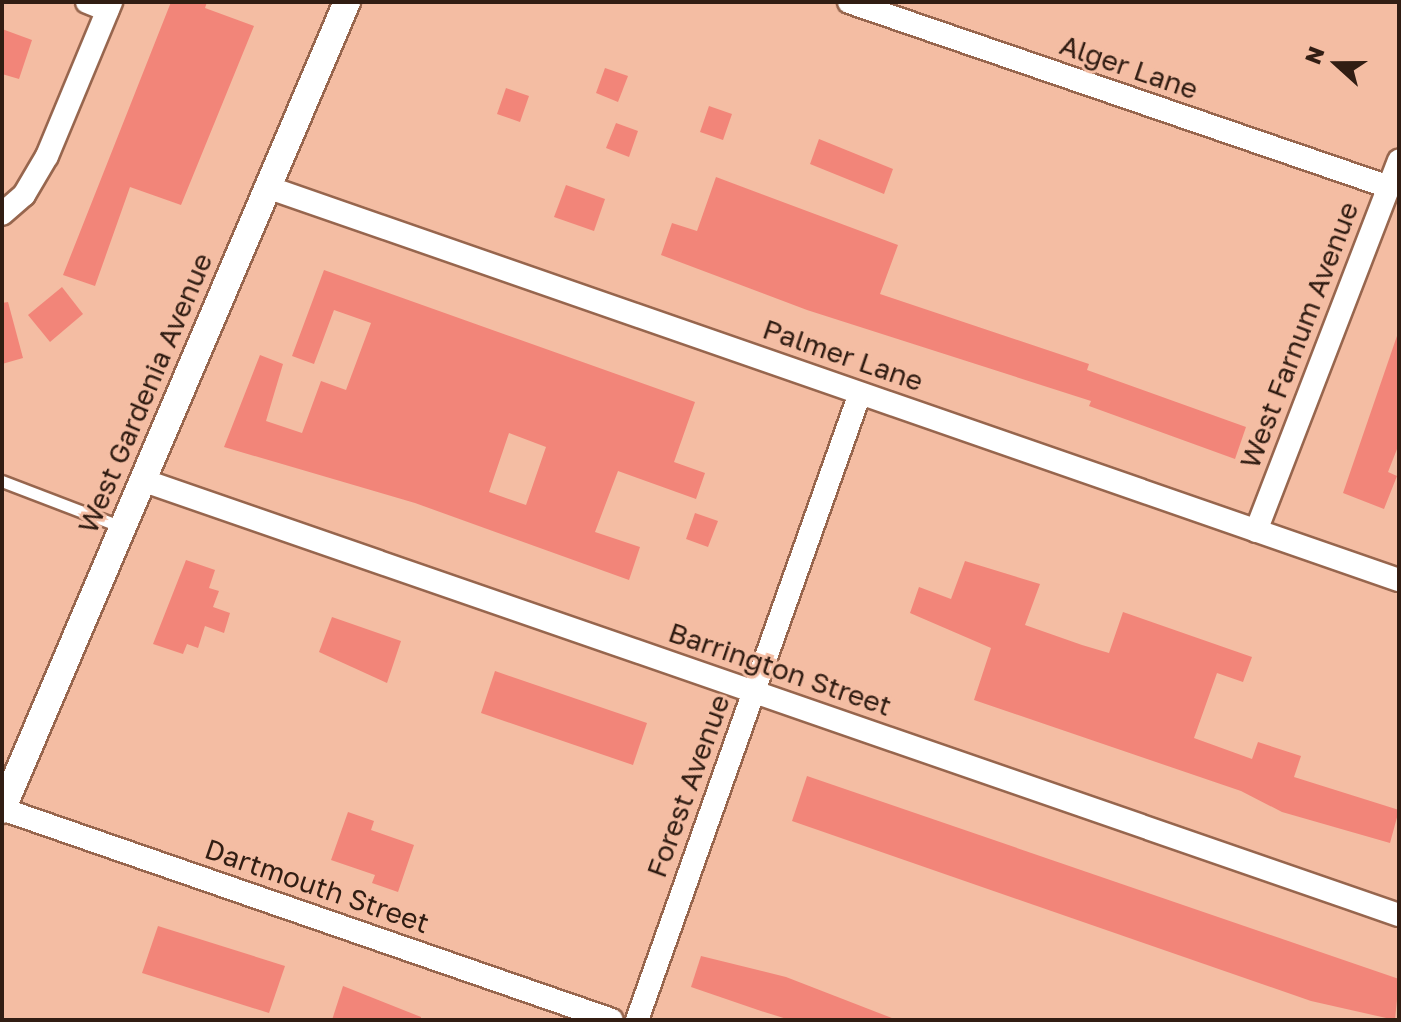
<!DOCTYPE html>
<style>
body{margin:0}
#map{position:relative;width:1401px;height:1022px;overflow:hidden;background:#f4bda3;font-family:"Golos Text",sans-serif}
div>[style]{position:absolute}
[style*='--x']{left:calc(var(--x)*1px);top:calc(var(--y)*1px);width:calc(var(--w)*1px);rotate:calc(var(--a)*1deg)}
.building>*{inset:0;background:#f28579}
.roads{filter:drop-shadow(2px 0 #97664e) drop-shadow(-2px 0 #97664e) drop-shadow(0 2px #97664e) drop-shadow(0 -2px #97664e)}
.service>*{height:11px;margin:-5.5px;padding:0 5.5px;transform-origin:5.5px;border-radius:5.5px;background:#fff}
.minor>*{height:22px;margin:-11px;padding:0 11px;transform-origin:11px;border-radius:11px;background:#fff}
.tertiary>*{height:26px;margin:-13px;padding:0 13px;transform-origin:13px;border-radius:13px;background:#fff}
span{translate:-50% -50%;white-space:nowrap;text-align:center;line-height:1.15;-webkit-text-stroke:6px #f4bda3;paint-order:stroke}
.street-label{font-size:28px;color:#311d13}
.frame{position:absolute;inset:0;border:4px solid #311d13;pointer-events:none}
.north{position:absolute;left:1297px;top:24px;width:80px;height:80px;-webkit-text-stroke:6px #f4bda3;paint-order:stroke;rotate:291deg;font-size:22px;font-weight:700;line-height:32px;text-align:center;color:#311d13}
.north::after{content:'';display:block;margin:auto;width:28px;height:36px;background:#311d13;clip-path:polygon(50% 0,100% 100%,50% 72%,0 100%)}
</style>
<div id="map">
<div class="building">
<i style="clip-path:polygon(171px 2px,207px 2px,205px 8px,254px 26px,181px 205px,130px 187px,95px 286px,63px 275px)"></i>
<i style="clip-path:polygon(2px 29px,32px 40px,19px 79px,2px 74px)"></i>
<i style="clip-path:polygon(605px 68px,628px 76px,618px 102px,596px 93px)"></i>
<i style="clip-path:polygon(506px 88px,529px 96px,520px 122px,497px 114px)"></i>
<i style="clip-path:polygon(709px 106px,732px 114px,723px 140px,700px 132px)"></i>
<i style="clip-path:polygon(616px 123px,638px 131px,629px 157px,606px 148px)"></i>
<i style="clip-path:polygon(819px 139px,893px 169px,884px 194px,810px 164px)"></i>
<i style="clip-path:polygon(716px 177px,898px 245px,880px 294px,1089px 364px,1087px 370px,1246px 427px,1235px 459px,1089px 406px,1091px 401px,807px 310px,661px 255px,672px 223px,697px 231px)"></i>
<i style="clip-path:polygon(566px 185px,605px 199px,594px 231px,554px 217px)"></i>
<i style="clip-path:polygon(evenodd,324px 270px,695px 402px,674px 462px,705px 473px,696px 499px,618px 471px,595px 532px,640px 547px,629px 580px,415px 503px,224px 447px,260px 355px,283px 364px,266px 421px,302px 433px,321px 381px,346px 390px,371px 323px,334px 310px,314px 364px,292px 356px,324px 270px,509px 433px,546px 447px,526px 505px,489px 492px,509px 433px)"></i>
<i style="clip-path:polygon(62px 287px,83px 314px,50px 342px,28px 315px)"></i>
<i style="clip-path:polygon(8px 302px,23px 358px,2px 364px,2px 303px)"></i>
<i style="clip-path:polygon(1398px 333px,1399px 444px,1388px 472px,1397px 476px,1384px 509px,1343px 493px)"></i>
<i style="clip-path:polygon(695px 513px,718px 521px,708px 547px,686px 539px)"></i>
<i style="clip-path:polygon(186px 560px,215px 570px,209px 588px,219px 591px,213px 607px,230px 613px,224px 633px,205px 626px,198px 648px,187px 644px,183px 654px,153px 644px)"></i>
<i style="clip-path:polygon(965px 561px,1040px 584px,1025px 625px,1082px 645px,1109px 653px,1123px 612px,1252px 657px,1243px 682px,1217px 673px,1194px 738px,1252px 759px,1258px 742px,1301px 756px,1294px 777px,1399px 810px,1390px 843px,1282px 812px,1241px 791px,974px 700px,991px 648px,910px 613px,919px 587px,951px 599px)"></i>
<i style="clip-path:polygon(332px 617px,401px 641px,387px 683px,319px 652px)"></i>
<i style="clip-path:polygon(495px 671px,647px 723px,633px 765px,481px 713px)"></i>
<i style="clip-path:polygon(807px 776px,1399px 979px,1395px 1020px,1311px 1001px,792px 821px)"></i>
<i style="clip-path:polygon(348px 812px,374px 821px,371px 830px,414px 845px,398px 892px,372px 883px,375px 875px,331px 860px)"></i>
<i style="clip-path:polygon(158px 926px,285px 966px,269px 1013px,142px 973px)"></i>
<i style="clip-path:polygon(701px 956px,786px 977px,897px 1020px,790px 1020px,761px 1011px,691px 987px)"></i>
<i style="clip-path:polygon(343px 986px,421px 1017px,421px 1020px,332px 1020px)"></i>
</div>
<div class="roads">
<div class="service">
<i style="--x:2;--y:481;--w:129;--a:21"></i>
</div>
<div class="minor">
<i style="--x:87;--y:2;--w:22;--a:22"></i>
<i style="--x:849;--y:2;--w:571;--a:18.91"></i>
<i style="--x:267;--y:187;--w:1198;--a:19.15"></i>
<i style="--x:2;--y:214;--w:29;--a:-41"></i>
<i style="--x:24;--y:195;--w:45;--a:-59.5"></i>
<i style="--x:47;--y:156;--w:167;--a:-67.4"></i>
<i style="--x:142;--y:480;--w:1330;--a:19.09"></i>
<i style="--x:1256;--y:531;--w:397;--a:-68.9"></i>
<i style="--x:2;--y:809;--w:645;--a:19.08"></i>
<i style="--x:637;--y:1020;--w:665;--a:-70.42"></i>
</div>
<div class="tertiary">
<i style="--x:2;--y:810;--w:879;--a:-66.88"></i>
</div>
</div>
<div class="street-label">
<span style="left:1129px;top:67px;rotate:19deg">Alger Lane</span>
<span style="left:1299px;top:335px;rotate:-69deg">West Farnum Avenue</span>
<span style="left:843px;top:355px;rotate:19deg">Palmer Lane</span>
<span style="left:145px;top:393px;rotate:-67deg">West Gardenia Avenue</span>
<span style="left:780px;top:669px;rotate:19deg">Barrington Street</span>
<span style="left:688px;top:786px;rotate:-70deg">Forest Avenue</span>
<span style="left:317px;top:886px;rotate:19deg">Dartmouth Street</span>
</div>
<div class="frame"></div>
<div class="north">N</div>
</div>
